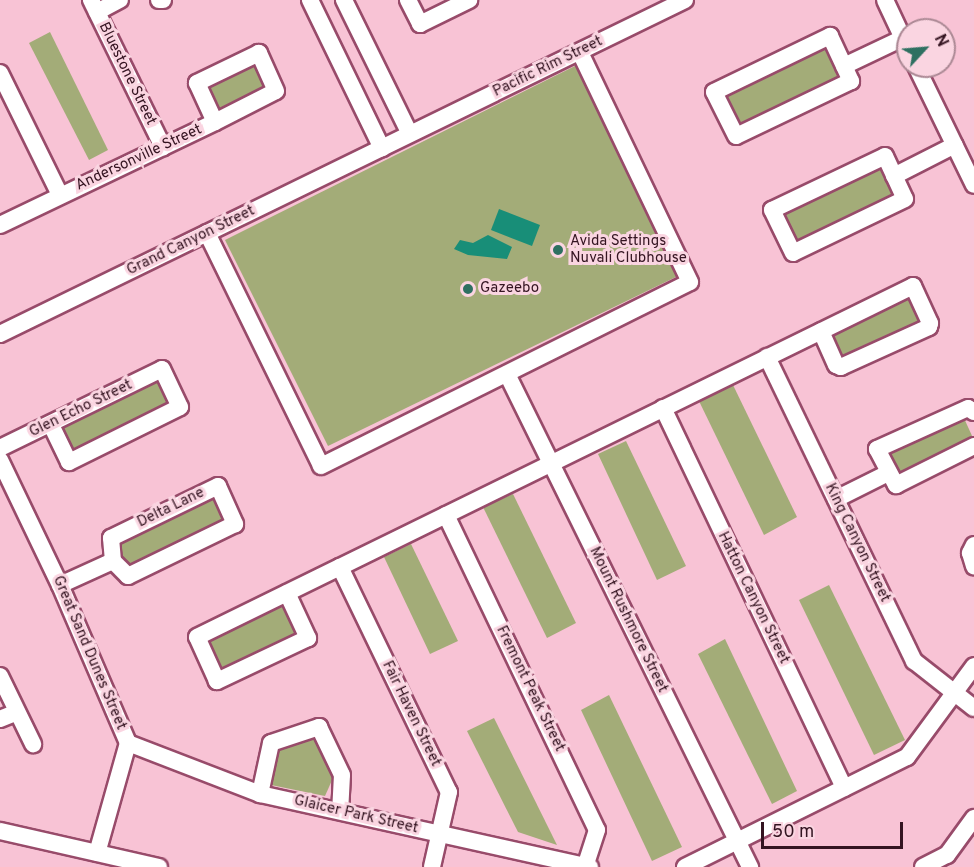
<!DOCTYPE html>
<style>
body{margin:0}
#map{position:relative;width:974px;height:867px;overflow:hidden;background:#f8c3d5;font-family:Overpass,sans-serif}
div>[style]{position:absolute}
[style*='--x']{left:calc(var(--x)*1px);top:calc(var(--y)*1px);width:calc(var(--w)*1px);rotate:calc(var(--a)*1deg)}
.green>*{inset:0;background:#a3ac78}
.water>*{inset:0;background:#188e78}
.roads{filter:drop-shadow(2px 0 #984b6a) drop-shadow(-2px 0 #984b6a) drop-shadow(0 2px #984b6a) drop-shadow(0 -2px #984b6a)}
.street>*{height:16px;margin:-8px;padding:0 8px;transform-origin:8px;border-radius:8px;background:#fff}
.dots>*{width:16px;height:16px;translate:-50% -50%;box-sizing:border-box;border:3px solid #fad5e1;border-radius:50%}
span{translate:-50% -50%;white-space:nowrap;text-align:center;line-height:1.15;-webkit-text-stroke:6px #fad5e1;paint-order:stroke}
.street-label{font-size:15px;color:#341421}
.poi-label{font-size:15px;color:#341421}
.left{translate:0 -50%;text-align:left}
.north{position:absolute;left:896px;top:18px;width:60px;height:60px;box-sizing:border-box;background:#fad5e1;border:2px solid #ab8894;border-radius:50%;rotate:64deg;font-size:16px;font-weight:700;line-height:24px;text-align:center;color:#341421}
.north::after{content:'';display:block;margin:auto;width:21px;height:27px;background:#2e7061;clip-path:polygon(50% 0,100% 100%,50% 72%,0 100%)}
.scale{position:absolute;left:761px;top:822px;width:142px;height:27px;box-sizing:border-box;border:3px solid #341421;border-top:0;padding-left:8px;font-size:18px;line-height:21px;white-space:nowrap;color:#341421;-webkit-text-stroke:4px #fad5e1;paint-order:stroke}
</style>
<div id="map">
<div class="green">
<i style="clip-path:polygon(50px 32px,108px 150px,89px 160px,29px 43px)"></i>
<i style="clip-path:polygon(826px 47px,841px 79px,741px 128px,726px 94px)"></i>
<i style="clip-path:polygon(258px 56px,273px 88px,217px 120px,201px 86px)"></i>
<i style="clip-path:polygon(577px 65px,678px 276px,328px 446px,225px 240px)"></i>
<i style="clip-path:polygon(881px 165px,894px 195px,797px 242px,780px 214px)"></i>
<i style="clip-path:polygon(910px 294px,922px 322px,842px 361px,829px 331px)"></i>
<i style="clip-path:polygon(160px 373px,176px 405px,69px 457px,55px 425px)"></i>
<i style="clip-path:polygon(733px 385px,797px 517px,764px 535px,698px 399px)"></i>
<i style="clip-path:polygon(963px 416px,973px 438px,897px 479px,882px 450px)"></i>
<i style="clip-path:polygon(626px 441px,686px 566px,657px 580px,598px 454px)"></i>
<i style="clip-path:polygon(215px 492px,231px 522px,131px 572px,116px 559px,114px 539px)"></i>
<i style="clip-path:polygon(513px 494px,576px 623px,547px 638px,483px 507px)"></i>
<i style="clip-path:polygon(411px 544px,458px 641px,430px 654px,384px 557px)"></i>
<i style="clip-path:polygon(829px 585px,905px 740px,874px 755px,799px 600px)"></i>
<i style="clip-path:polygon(282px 601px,299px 637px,222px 673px,205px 638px)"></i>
<i style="clip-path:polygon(725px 639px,797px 791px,772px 804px,698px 654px)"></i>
<i style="clip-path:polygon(609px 695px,682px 847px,652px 861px,581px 710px)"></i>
<i style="clip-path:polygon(494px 718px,557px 845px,518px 832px,467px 731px)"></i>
<i style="clip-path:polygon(316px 735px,333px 778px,325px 796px,271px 785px,276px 749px)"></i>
</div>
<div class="water">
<i style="clip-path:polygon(499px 209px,540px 225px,532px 246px,491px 230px)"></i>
<i style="clip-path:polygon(488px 235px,512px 247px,507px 259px,468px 255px,454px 249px,460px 240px,473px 243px)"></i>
</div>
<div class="roads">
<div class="street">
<i style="--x:91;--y:0;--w:164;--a:63.9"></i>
<i style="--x:159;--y:0;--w:4;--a:0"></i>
<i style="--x:310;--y:0;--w:165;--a:64.1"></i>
<i style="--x:344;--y:0;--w:149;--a:63.8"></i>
<i style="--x:408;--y:0;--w:27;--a:63"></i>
<i style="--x:420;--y:24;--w:55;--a:-26.1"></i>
<i style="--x:885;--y:0;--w:54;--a:64.9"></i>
<i style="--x:97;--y:12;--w:26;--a:-28"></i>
<i style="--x:830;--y:36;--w:50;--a:65"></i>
<i style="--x:851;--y:81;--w:127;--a:154.4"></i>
<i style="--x:736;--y:136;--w:49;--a:-116.6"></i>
<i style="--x:714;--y:92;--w:129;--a:-25.8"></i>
<i style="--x:844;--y:66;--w:65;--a:-25.4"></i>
<i style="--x:916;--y:66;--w:132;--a:64"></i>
<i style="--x:0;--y:73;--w:136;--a:63.8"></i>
<i style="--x:885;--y:156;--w:47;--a:65.1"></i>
<i style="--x:905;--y:199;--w:124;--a:154.3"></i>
<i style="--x:793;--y:253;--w:48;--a:-116"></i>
<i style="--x:772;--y:210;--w:125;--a:-25.5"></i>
<i style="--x:894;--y:176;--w:68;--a:-26.9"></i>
<i style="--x:0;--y:225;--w:238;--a:-25.6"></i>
<i style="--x:215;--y:122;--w:68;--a:-26.9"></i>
<i style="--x:276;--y:91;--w:42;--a:-114.1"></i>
<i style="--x:259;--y:53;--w:69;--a:154.2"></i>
<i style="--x:197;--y:83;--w:43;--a:65.2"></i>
<i style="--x:207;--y:233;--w:259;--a:63.9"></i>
<i style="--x:321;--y:466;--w:412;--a:-26.5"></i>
<i style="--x:690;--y:282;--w:255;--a:-115.6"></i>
<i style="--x:0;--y:334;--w:762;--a:-25.99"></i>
<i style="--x:767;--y:357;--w:338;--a:64.2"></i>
<i style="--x:914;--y:661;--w:76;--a:38.1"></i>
<i style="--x:507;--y:374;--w:550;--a:63.76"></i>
<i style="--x:663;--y:408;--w:421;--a:64.5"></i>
<i style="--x:974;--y:412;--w:7;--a:-146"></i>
<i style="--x:968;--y:408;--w:100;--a:155.7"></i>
<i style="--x:877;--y:449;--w:41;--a:62.2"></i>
<i style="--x:896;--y:485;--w:87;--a:-26.6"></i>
<i style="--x:0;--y:448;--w:180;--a:-26"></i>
<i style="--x:162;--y:369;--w:42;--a:64.7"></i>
<i style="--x:180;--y:407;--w:124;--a:153.6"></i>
<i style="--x:69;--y:462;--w:41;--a:-115.9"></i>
<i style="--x:0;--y:460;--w:139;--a:64.4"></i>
<i style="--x:60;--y:585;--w:172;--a:66.7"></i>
<i style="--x:128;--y:743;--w:114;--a:105.7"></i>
<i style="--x:218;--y:486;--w:42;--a:65.9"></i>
<i style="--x:235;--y:524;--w:119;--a:154.1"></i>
<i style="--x:128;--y:576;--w:21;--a:-135"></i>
<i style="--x:113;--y:561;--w:23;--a:-95"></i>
<i style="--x:111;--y:538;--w:119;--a:-25.9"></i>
<i style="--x:836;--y:499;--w:58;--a:-26.6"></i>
<i style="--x:446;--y:515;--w:349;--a:64.4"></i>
<i style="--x:597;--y:830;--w:38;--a:108"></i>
<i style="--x:974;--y:545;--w:9;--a:117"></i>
<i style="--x:970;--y:553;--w:14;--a:73"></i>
<i style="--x:340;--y:567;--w:250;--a:64.2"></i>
<i style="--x:449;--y:792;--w:77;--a:102.8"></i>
<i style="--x:60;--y:585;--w:58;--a:-24.4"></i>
<i style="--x:287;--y:593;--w:50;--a:65"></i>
<i style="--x:308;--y:638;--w:101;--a:154.7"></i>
<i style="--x:217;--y:681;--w:48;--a:-114.4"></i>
<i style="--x:197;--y:637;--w:159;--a:-26.1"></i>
<i style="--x:340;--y:567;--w:638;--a:-26.12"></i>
<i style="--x:913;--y:286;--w:41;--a:65.3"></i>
<i style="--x:930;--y:323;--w:4;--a:104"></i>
<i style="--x:929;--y:327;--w:97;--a:155.6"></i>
<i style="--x:841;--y:367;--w:5;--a:-158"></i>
<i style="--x:836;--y:365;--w:37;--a:-114"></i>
<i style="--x:0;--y:676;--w:76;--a:64.1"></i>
<i style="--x:0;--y:719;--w:18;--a:-22"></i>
<i style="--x:128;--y:743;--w:142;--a:21.1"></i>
<i style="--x:260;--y:794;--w:338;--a:12.5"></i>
<i style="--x:260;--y:794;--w:52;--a:-77.8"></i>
<i style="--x:271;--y:743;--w:51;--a:-18.4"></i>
<i style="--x:319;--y:727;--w:53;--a:64.4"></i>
<i style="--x:342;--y:775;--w:36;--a:93"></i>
<i style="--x:0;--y:831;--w:163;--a:12.8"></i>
<i style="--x:685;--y:867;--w:248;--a:-26.4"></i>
<i style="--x:907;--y:757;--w:113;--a:-53.6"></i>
<i style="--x:923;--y:867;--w:27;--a:-27"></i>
<i style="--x:947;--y:855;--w:46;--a:-53.9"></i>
</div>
</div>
<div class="dots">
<i style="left:558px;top:250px;background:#2e7061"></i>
<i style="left:468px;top:289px;background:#2e7061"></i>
</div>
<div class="street-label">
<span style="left:548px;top:67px;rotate:-26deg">Pacific Rim Street</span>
<span style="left:127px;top:74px;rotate:64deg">Bluestone Street</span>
<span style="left:139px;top:158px;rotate:-25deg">Andersonville Street</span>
<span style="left:191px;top:241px;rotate:-26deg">Grand Canyon Street</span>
<span style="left:81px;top:409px;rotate:-26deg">Glen Echo Street</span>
<span style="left:171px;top:508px;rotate:-26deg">Delta Lane</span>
<span style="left:857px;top:543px;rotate:64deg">King Canyon Street</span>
<span style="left:753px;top:598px;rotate:64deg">Hatton Canyon Street</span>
<span style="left:628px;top:620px;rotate:64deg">Mount Rushmore Street</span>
<span style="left:89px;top:653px;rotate:67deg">Great Sand Dunes Street</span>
<span style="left:530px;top:689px;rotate:64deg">Fremont Peak Street</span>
<span style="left:411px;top:714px;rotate:64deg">Fair Haven Street</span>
<span style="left:356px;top:815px;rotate:13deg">Glaicer Park Street</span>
</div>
<div class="poi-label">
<span class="left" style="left:570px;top:250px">Avida Settings<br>Nuvali Clubhouse</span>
<span class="left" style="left:480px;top:289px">Gazeebo</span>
</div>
<div class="north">N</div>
<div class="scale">50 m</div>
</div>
